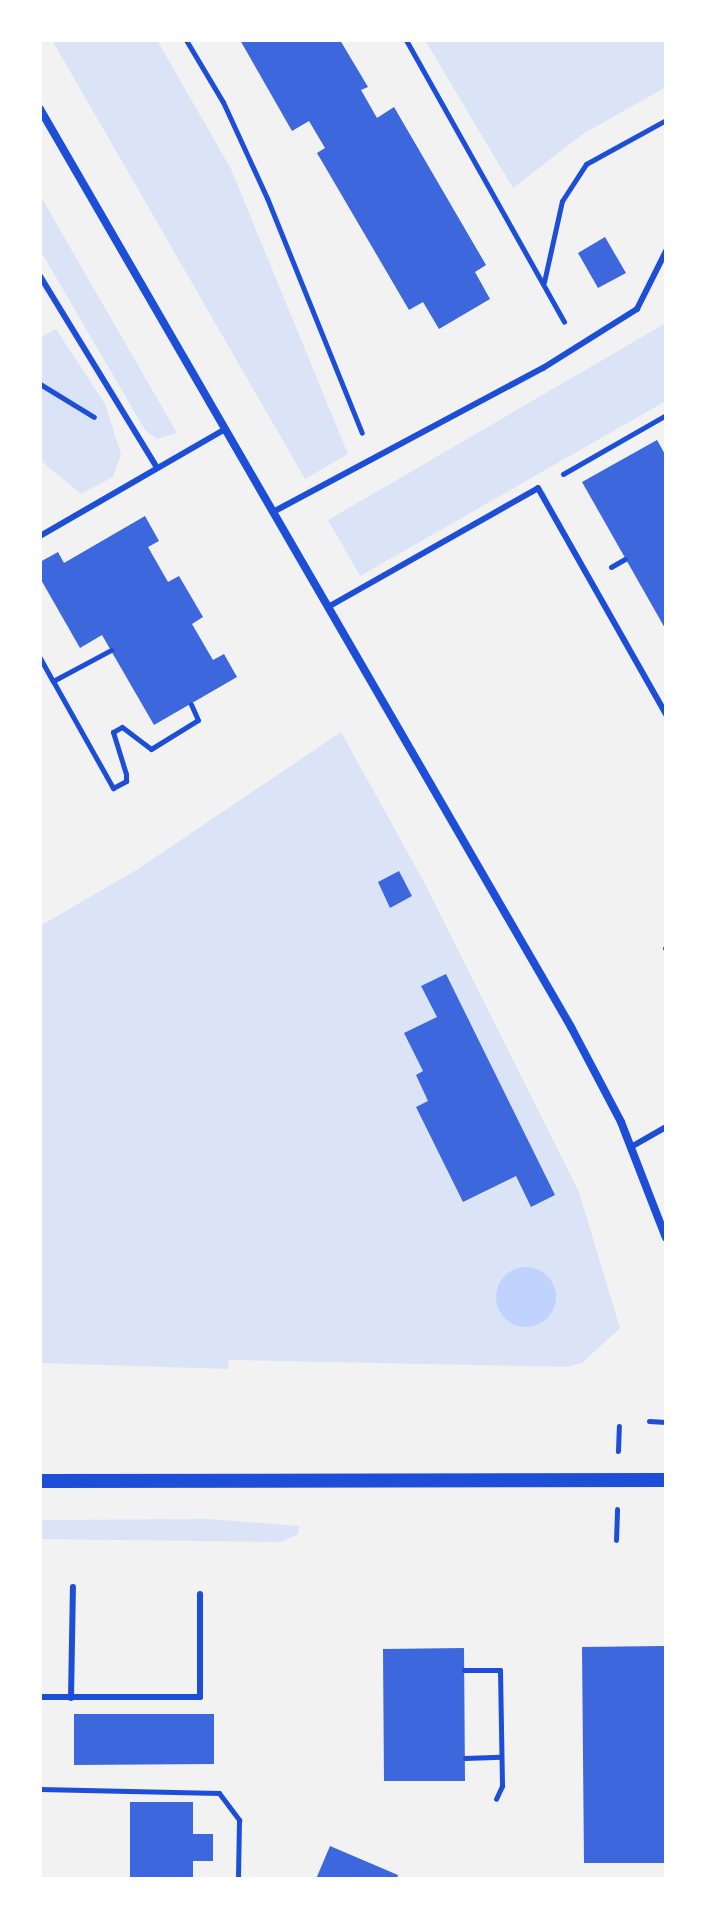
<!DOCTYPE html>
<style>
body{margin:0}
#map{position:relative;width:706px;height:1919px;overflow:hidden;background:#f2f2f2;font-family:Signika,sans-serif}
div>[style]{position:absolute}
[style*='--x']{left:calc(var(--x)*1px);top:calc(var(--y)*1px);width:calc(var(--w)*1px);rotate:calc(var(--a)*1deg)}
.green>*{inset:0;background:#dbe4f7}
.water>*{inset:0;background:#bfd3fe}
.round{border-radius:50%}
.building>*{inset:0;background:#3d67dc}
.path>*{height:5px;margin:-2.5px;padding:0 2.5px;transform-origin:2.5px;border-radius:2.5px;background:#1d4ed8}
.service>*{height:6px;margin:-3px;padding:0 3px;transform-origin:3px;border-radius:3px;background:#1d4ed8}
.minor>*{height:8px;margin:-4px;padding:0 4px;transform-origin:4px;border-radius:4px;background:#1d4ed8}
.tertiary>*{height:14px;margin:-7px;padding:0 7px;transform-origin:7px;border-radius:7px;background:#1d4ed8}
span{translate:-50% -50%;white-space:nowrap;text-align:center;line-height:1.15;-webkit-text-stroke:6px #fff;paint-order:stroke}
.frame{position:absolute;inset:0;border:42px solid #fff;pointer-events:none}
</style>
<div id="map">
<div class="green">
<i style="clip-path:polygon(52px 40px,157px 40px,231px 169px,348px 454px,305px 479px)"></i>
<i style="clip-path:polygon(425px 40px,666px 40px,666px 87px,583px 134px,513px 188px)"></i>
<i style="clip-path:polygon(40px 195px,177px 433px,157px 439px,145px 430px,40px 250px)"></i>
<i style="clip-path:polygon(666px 323px,666px 401px,360px 576px,328px 520px)"></i>
<i style="clip-path:polygon(56px 329px,105px 404px,121px 454px,113px 477px,81px 494px,40px 460px,40px 338px)"></i>
<i style="clip-path:polygon(341px 732px,424px 882px,579px 1192px,620px 1328px,582px 1363px,566px 1367px,229px 1360px,228px 1369px,40px 1363px,40px 926px,138px 869px)"></i>
<i style="clip-path:polygon(208px 1519px,299px 1526px,298px 1534px,281px 1542px,40px 1539px,40px 1520px)"></i>
</div>
<div class="water">
<i class="round" style="left:496px;top:1267px;width:60px;height:60px"></i>
</div>
<div class="building">
<i style="clip-path:polygon(240px 40px,340px 40px,368px 87px,361px 90px,377px 118px,394px 107px,486px 265px,475px 272px,490px 299px,439px 329px,423px 302px,409px 310px,317px 153px,325px 148px,309px 121px,292px 131px)"></i>
<i style="clip-path:polygon(605px 237px,626px 273px,598px 288px,578px 253px)"></i>
<i style="clip-path:polygon(657px 440px,666px 456px,666px 630px,582px 482px)"></i>
<i style="clip-path:polygon(145px 516px,159px 541px,148px 547px,168px 582px,179px 576px,203px 617px,192px 624px,213px 660px,224px 654px,237px 677px,154px 725px,102px 635px,80px 648px,40px 578px,40px 562px,58px 552px,64px 563px)"></i>
<i style="clip-path:polygon(399px 871px,412px 896px,390px 908px,378px 882px)"></i>
<i style="clip-path:polygon(446px 974px,555px 1195px,531px 1207px,516px 1176px,463px 1202px,416px 1107px,428px 1101px,416px 1075px,423px 1071px,404px 1033px,437px 1017px,421px 986px)"></i>
<i style="clip-path:polygon(664px 1646px,666px 1863px,584px 1863px,582px 1647px)"></i>
<i style="clip-path:polygon(464px 1648px,465px 1781px,384px 1781px,383px 1649px)"></i>
<i style="clip-path:polygon(74px 1714px,214px 1714px,214px 1764px,74px 1765px)"></i>
<i style="clip-path:polygon(130px 1802px,193px 1802px,193px 1834px,213px 1834px,213px 1861px,193px 1861px,193px 1879px,130px 1879px)"></i>
<i style="clip-path:polygon(330px 1846px,398px 1875px,397px 1879px,316px 1879px)"></i>
</div>
<div class="path">
<i style="--x:186;--y:40;--w:72;--a:59.2"></i>
<i style="--x:223;--y:102;--w:106;--a:65.4"></i>
<i style="--x:267;--y:198;--w:253;--a:68"></i>
<i style="--x:406;--y:40;--w:323;--a:60.7"></i>
<i style="--x:544;--y:282;--w:83;--a:-77.5"></i>
<i style="--x:562;--y:201;--w:44;--a:-57"></i>
<i style="--x:586;--y:164;--w:91;--a:-28.8"></i>
<i style="--x:40;--y:384;--w:63;--a:31.4"></i>
<i style="--x:563;--y:474;--w:119;--a:-29.8"></i>
<i style="--x:611;--y:567;--w:16;--a:-30"></i>
<i style="--x:40;--y:658;--w:26;--a:61"></i>
<i style="--x:53;--y:681;--w:66;--a:-28.1"></i>
<i style="--x:53;--y:681;--w:123;--a:60.7"></i>
<i style="--x:113;--y:788;--w:15;--a:-28"></i>
<i style="--x:126;--y:781;--w:7;--a:-90"></i>
<i style="--x:126;--y:774;--w:44;--a:-107.2"></i>
<i style="--x:113;--y:732;--w:10;--a:-29"></i>
<i style="--x:122;--y:727;--w:36;--a:37"></i>
<i style="--x:151;--y:749;--w:55;--a:-31.7"></i>
<i style="--x:198;--y:720;--w:17;--a:-114"></i>
<i style="--x:665;--y:948;--w:1;--a:0"></i>
<i style="--x:649;--y:1421;--w:17;--a:3"></i>
<i style="--x:618;--y:1451;--w:25;--a:-88"></i>
<i style="--x:616;--y:1540;--w:31;--a:-88"></i>
<i style="--x:464;--y:1670;--w:36;--a:0"></i>
<i style="--x:500;--y:1670;--w:116;--a:89"></i>
<i style="--x:502;--y:1786;--w:14;--a:115"></i>
<i style="--x:465;--y:1758;--w:36;--a:-2"></i>
<i style="--x:40;--y:1789;--w:179;--a:1.3"></i>
<i style="--x:219;--y:1793;--w:34;--a:53"></i>
<i style="--x:239;--y:1820;--w:59;--a:91"></i>
</div>
<div class="service">
<i style="--x:40;--y:276;--w:225;--a:58.6"></i>
<i style="--x:273;--y:512;--w:306;--a:-28.1"></i>
<i style="--x:543;--y:368;--w:111;--a:-32.1"></i>
<i style="--x:637;--y:309;--w:65;--a:-63.4"></i>
<i style="--x:40;--y:536;--w:214;--a:-30"></i>
<i style="--x:328;--y:607;--w:241;--a:-29.5"></i>
<i style="--x:538;--y:488;--w:260;--a:60.5"></i>
<i style="--x:631;--y:1147;--w:40;--a:-29.7"></i>
<i style="--x:40;--y:1697;--w:160;--a:0"></i>
<i style="--x:200;--y:1697;--w:103;--a:-90"></i>
<i style="--x:71;--y:1698;--w:111;--a:-89"></i>
</div>
<div class="minor">
<i style="--x:40;--y:109;--w:1061;--a:59.95"></i>
<i style="--x:571;--y:1027;--w:107;--a:62.2"></i>
<i style="--x:621;--y:1122;--w:124;--a:68.8"></i>
</div>
<div class="tertiary">
<i style="--x:40;--y:1481;--w:626;--a:-0.09"></i>
</div>
<div class="frame"></div>
</div>
